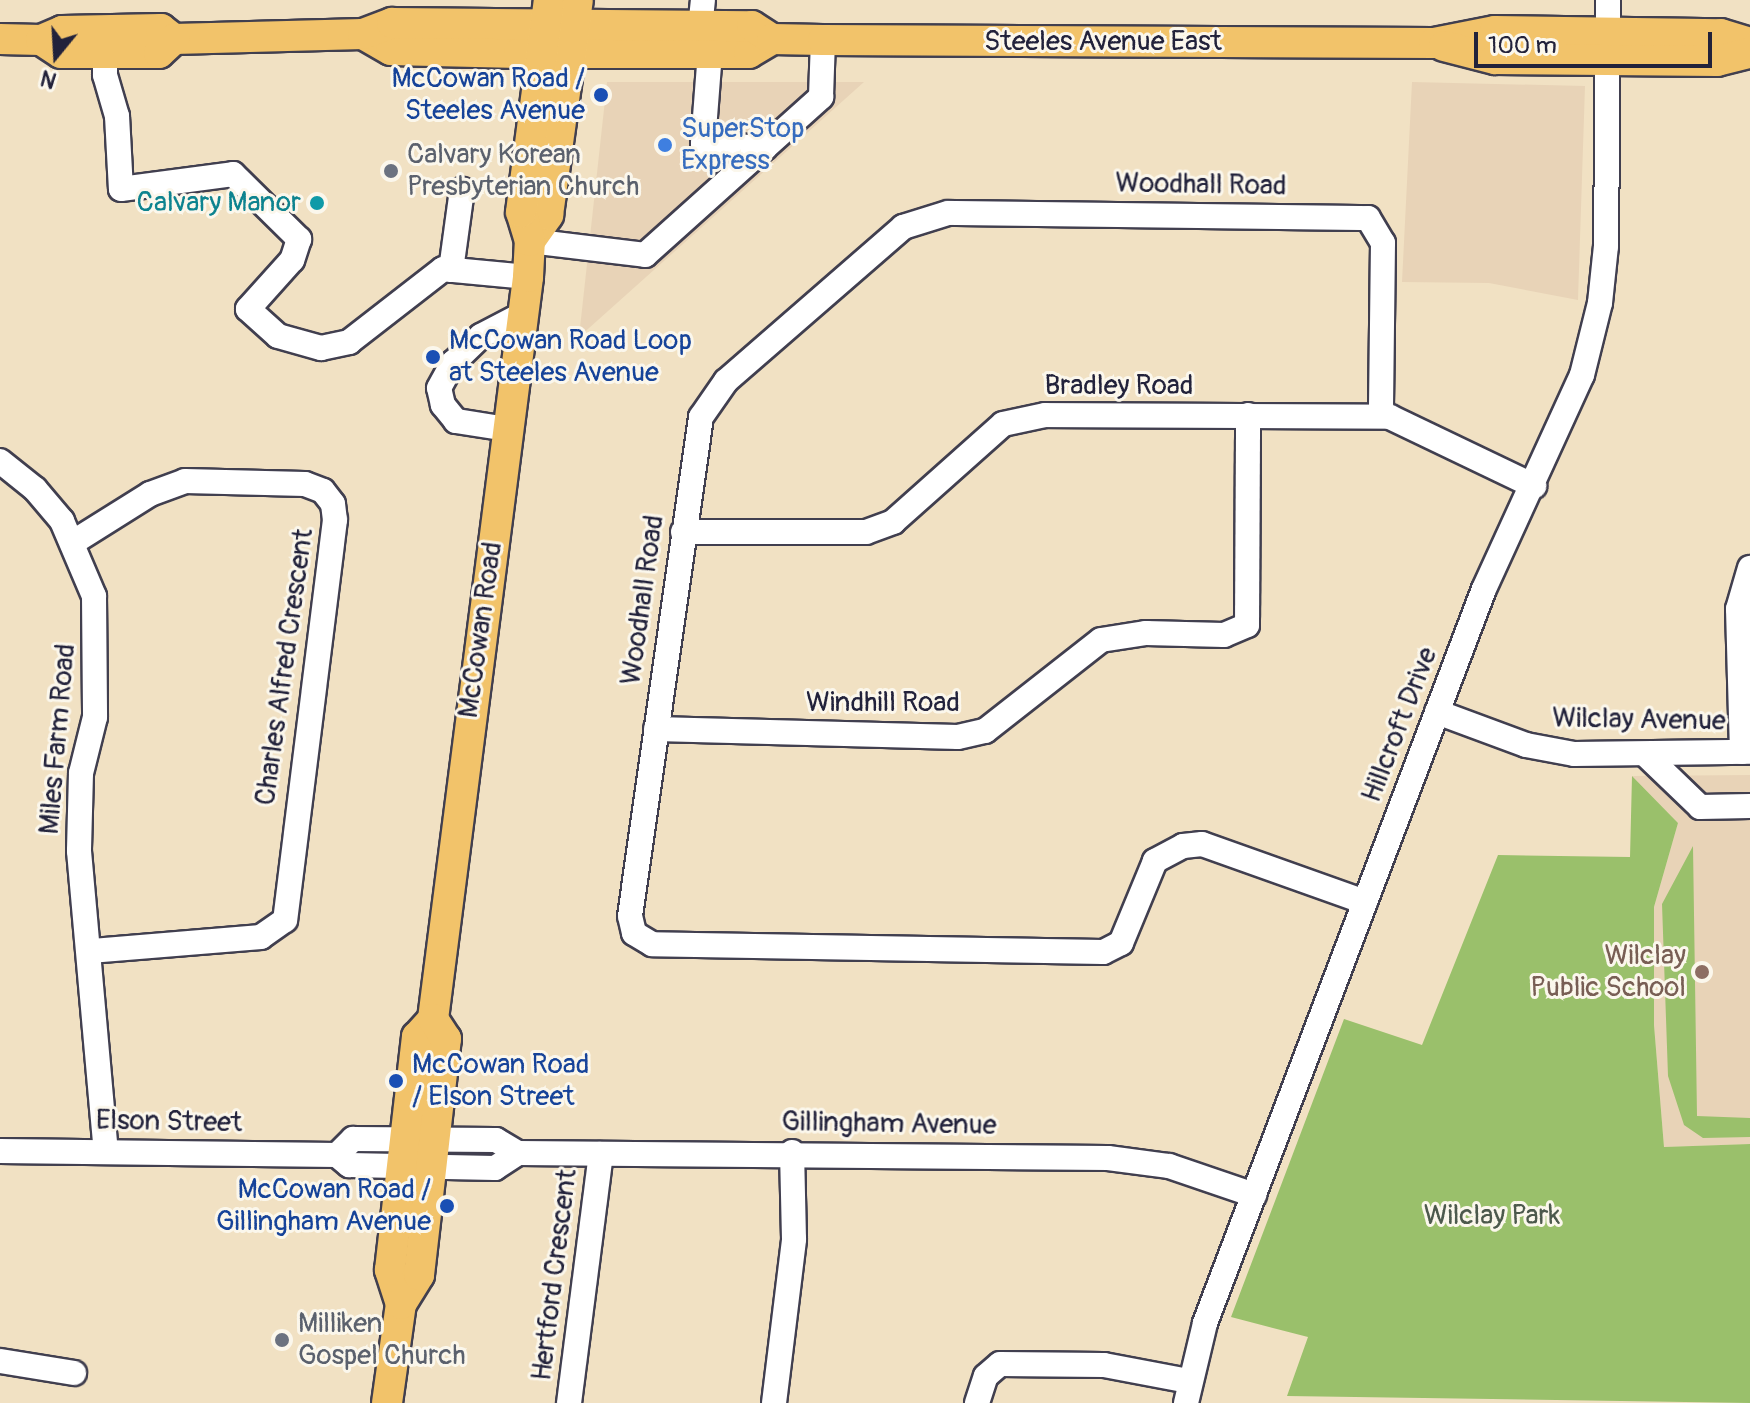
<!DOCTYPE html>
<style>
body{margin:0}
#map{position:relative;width:1750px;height:1403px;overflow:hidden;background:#f1e1c3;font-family:Pangolin,sans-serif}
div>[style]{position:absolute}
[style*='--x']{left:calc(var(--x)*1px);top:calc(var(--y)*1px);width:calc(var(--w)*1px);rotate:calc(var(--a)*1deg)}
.built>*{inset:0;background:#e8d3b7}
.green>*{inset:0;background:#9ac06b}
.roads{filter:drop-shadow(2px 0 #413f4f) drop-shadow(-2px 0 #413f4f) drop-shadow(0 2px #413f4f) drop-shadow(0 -2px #413f4f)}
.minor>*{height:24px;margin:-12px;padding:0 12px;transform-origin:12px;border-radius:12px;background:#fff}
.major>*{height:30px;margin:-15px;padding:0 15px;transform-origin:15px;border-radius:15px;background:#f2c36a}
.dots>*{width:22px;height:22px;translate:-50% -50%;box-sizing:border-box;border:4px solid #fbf7ec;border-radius:50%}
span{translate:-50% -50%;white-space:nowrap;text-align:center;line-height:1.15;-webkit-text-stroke:6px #fbf7ec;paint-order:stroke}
.street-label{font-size:28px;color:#22223b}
.transit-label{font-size:28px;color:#164399}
.right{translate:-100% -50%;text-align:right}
.left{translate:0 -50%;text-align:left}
.shop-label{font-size:28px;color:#366cbe}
.worship-label{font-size:28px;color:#5b616d}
.culture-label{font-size:28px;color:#0d838f}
.education-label{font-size:28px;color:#785e54}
.park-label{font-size:28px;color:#4c594c}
.north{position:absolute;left:16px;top:16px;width:80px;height:80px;-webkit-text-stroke:6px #fbf7ec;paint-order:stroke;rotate:198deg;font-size:22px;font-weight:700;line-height:32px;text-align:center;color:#22223b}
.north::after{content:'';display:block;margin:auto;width:28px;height:36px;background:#22223b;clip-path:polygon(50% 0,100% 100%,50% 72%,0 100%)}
.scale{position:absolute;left:1474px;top:32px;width:238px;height:36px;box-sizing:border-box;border:4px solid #22223b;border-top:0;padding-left:10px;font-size:24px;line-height:28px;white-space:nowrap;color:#22223b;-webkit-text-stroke:6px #fbf7ec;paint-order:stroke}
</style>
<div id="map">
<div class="built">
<i style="clip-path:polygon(607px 82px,864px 82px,579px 337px)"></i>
<i style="clip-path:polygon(1412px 82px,1585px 86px,1578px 300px,1489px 283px,1402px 282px)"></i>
<i style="clip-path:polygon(1750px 775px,1750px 1144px,1664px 1147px,1654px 1025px,1654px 907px,1678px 823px,1632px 776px)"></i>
</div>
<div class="green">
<i style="clip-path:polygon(1632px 776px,1678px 823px,1654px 907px,1654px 1025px,1664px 1147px,1750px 1144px,1750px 1403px,1287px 1396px,1308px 1337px,1231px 1317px,1344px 1019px,1422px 1045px,1498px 855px,1630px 857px)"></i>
<i style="clip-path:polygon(1693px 846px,1697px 1116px,1750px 1118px,1750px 1137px,1703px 1138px,1684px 1125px,1668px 1076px,1662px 904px)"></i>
</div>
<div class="roads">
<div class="minor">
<i style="--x:700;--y:28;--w:28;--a:-84"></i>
<i style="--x:105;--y:52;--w:23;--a:90"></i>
<i style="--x:105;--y:75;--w:43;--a:73.7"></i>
<i style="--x:117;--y:116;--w:73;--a:86.9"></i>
<i style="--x:121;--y:189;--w:113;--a:-7.6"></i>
<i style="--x:233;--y:174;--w:93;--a:44.6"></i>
<i style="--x:299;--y:239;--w:22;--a:108"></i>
<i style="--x:292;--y:260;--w:66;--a:131.9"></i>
<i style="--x:248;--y:309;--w:40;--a:42"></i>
<i style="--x:278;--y:336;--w:45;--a:15.6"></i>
<i style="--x:321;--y:348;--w:29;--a:-12"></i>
<i style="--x:349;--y:342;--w:119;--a:-37.8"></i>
<i style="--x:443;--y:269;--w:85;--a:5.4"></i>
<i style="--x:710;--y:52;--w:92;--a:94.4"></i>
<i style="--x:703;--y:144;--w:62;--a:3.7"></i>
<i style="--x:530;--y:241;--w:116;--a:6.9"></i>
<i style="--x:645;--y:255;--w:237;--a:-41.9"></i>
<i style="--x:821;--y:97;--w:57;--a:-88"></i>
<i style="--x:451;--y:270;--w:81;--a:-82.2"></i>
<i style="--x:507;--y:429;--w:52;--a:-171.1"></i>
<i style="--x:456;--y:421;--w:21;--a:-129"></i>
<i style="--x:443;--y:405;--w:17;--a:-103"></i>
<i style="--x:439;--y:388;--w:29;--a:-61"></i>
<i style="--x:453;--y:363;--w:39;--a:-44"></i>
<i style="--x:481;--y:336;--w:47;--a:-27.6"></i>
<i style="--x:0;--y:461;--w:45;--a:38.7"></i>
<i style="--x:35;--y:489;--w:42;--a:49.8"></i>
<i style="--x:62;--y:521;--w:82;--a:66.9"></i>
<i style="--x:94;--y:596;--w:121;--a:89.5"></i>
<i style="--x:95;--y:717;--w:58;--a:104"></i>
<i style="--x:81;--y:773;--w:78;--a:91.5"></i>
<i style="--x:79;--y:851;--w:301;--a:84.9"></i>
<i style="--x:683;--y:532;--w:183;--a:0"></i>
<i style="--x:866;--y:532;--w:29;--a:-20"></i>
<i style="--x:893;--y:522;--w:147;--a:-41.7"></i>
<i style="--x:1003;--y:424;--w:43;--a:-12.1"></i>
<i style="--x:1045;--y:415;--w:345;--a:0.3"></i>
<i style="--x:1390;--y:417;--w:160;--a:25.6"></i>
<i style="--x:72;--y:543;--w:92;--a:-32.1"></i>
<i style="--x:150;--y:494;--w:37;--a:-20"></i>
<i style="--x:185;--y:481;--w:120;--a:1.4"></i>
<i style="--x:305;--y:484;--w:19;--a:21"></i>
<i style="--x:323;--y:491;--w:16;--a:52"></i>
<i style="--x:333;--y:504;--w:16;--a:83"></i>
<i style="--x:335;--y:520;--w:403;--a:97.1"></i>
<i style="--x:285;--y:920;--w:29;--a:145"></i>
<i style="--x:261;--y:937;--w:172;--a:175.3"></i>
<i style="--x:1437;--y:712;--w:95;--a:20.3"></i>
<i style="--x:1526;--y:745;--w:49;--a:10.6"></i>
<i style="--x:1574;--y:754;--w:176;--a:-0.7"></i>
<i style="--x:656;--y:729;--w:302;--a:1.5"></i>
<i style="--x:958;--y:737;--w:28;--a:-13"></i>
<i style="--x:985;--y:731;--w:147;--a:-38.1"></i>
<i style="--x:1101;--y:640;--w:46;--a:-8.8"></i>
<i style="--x:1146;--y:633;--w:78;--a:1.5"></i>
<i style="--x:1224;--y:635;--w:25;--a:-23"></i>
<i style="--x:1247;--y:625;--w:210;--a:-89.7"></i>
<i style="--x:1742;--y:752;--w:143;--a:-91.6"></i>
<i style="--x:1738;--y:609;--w:43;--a:-73.7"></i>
<i style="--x:1645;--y:754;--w:76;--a:43.9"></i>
<i style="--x:1700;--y:807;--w:50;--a:-1.1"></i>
<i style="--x:1365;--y:902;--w:173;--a:-160.4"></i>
<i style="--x:1202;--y:844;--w:19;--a:174"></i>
<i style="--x:1183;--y:846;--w:32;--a:152"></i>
<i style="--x:1155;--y:861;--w:89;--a:112.5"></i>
<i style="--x:1121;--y:943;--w:20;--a:153"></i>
<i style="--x:1103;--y:952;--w:451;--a:-179"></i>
<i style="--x:652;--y:944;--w:21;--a:-149"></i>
<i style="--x:634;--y:933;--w:17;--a:-103"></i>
<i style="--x:630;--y:916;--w:504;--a:-81.9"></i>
<i style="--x:701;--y:417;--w:44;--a:-55.2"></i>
<i style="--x:726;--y:381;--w:235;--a:-41"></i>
<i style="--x:903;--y:227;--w:47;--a:-17.3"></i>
<i style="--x:948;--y:213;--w:420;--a:0.7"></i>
<i style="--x:1368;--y:218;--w:29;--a:59"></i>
<i style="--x:1383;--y:243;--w:173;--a:90.7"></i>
<i style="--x:0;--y:1151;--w:337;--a:0.7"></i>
<i style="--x:337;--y:1155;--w:16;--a:40"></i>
<i style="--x:349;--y:1165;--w:146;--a:1.2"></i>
<i style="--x:495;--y:1168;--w:27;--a:-33"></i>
<i style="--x:337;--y:1155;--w:23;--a:-45"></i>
<i style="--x:353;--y:1139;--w:143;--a:0.4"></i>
<i style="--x:496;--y:1140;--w:26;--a:31"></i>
<i style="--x:518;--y:1153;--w:590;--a:0.49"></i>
<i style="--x:1108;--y:1158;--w:62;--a:7.5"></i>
<i style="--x:1169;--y:1166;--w:90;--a:18.8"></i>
<i style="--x:0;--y:1361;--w:75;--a:9.2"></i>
<i style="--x:569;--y:1403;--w:251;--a:-82.7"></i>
<i style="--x:774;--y:1403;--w:165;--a:-83"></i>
<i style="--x:794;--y:1239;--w:87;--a:-91.3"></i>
<i style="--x:977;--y:1403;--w:28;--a:-72"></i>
<i style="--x:986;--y:1376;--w:18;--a:-41"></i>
<i style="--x:1000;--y:1364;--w:104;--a:0.6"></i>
<i style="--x:1104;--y:1365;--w:86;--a:10.7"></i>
<i style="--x:1186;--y:1403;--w:82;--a:-76.6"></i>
<i style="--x:1205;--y:1323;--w:785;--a:-69.19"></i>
<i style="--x:1484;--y:589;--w:235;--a:-65.4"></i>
<i style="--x:1582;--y:375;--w:74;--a:-76"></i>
<i style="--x:1600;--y:303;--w:57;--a:-84"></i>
<i style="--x:1606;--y:246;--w:246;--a:-89.5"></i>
</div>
<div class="major">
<i style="--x:363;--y:34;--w:32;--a:30"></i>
<i style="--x:391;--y:50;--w:128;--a:1.3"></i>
<i style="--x:519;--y:53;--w:230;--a:0"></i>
<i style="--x:749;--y:53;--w:27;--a:-31"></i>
<i style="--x:0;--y:39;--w:41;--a:1.4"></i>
<i style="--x:41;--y:40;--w:23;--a:-23"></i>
<i style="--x:62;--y:31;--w:99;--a:-1.2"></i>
<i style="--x:161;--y:29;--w:16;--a:38"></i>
<i style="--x:174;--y:39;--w:189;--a:-1.5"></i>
<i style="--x:363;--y:34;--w:31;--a:-21"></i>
<i style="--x:392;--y:23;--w:360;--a:0.5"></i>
<i style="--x:752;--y:26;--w:24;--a:33"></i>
<i style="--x:772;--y:39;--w:51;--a:1.1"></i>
<i style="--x:823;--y:40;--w:611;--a:0.28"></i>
<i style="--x:1434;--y:43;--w:62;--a:-11.1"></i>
<i style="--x:1495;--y:31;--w:226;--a:0.8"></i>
<i style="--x:1721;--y:34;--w:30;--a:17"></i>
<i style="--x:41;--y:40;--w:24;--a:33"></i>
<i style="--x:61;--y:53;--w:98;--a:0"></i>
<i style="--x:159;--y:53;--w:21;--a:-43"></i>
<i style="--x:1444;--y:46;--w:53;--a:14.3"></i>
<i style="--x:1495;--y:59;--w:222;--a:0.5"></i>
<i style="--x:1717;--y:61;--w:34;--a:-14"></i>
<i style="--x:530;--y:241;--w:32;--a:-55"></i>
<i style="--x:548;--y:215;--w:217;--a:-82.1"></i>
<i style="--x:401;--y:1304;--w:36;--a:-108"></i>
<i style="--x:390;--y:1270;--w:235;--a:-83.4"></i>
<i style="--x:417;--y:1037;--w:24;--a:-48"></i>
<i style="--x:433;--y:1019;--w:748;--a:-82.7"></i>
<i style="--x:528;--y:277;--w:36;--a:-87"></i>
<i style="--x:530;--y:241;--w:30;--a:-107"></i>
<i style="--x:521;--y:212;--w:214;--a:-82.5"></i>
<i style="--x:387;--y:1403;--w:100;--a:-82"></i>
<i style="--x:401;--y:1304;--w:34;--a:-58"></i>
<i style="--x:419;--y:1275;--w:238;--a:-83.5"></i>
<i style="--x:446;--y:1039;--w:24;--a:-123"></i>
</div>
</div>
<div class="dots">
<i style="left:601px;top:95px;background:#1a4fb4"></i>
<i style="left:665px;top:145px;background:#3f7fe0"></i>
<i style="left:391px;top:171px;background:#6b7280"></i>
<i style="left:317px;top:203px;background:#0f9aa8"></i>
<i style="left:433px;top:357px;background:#1a4fb4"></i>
<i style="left:1702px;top:972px;background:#8d6e63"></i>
<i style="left:396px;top:1081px;background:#1a4fb4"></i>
<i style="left:447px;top:1206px;background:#1a4fb4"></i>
<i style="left:282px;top:1340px;background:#6b7280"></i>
</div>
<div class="street-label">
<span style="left:1103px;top:42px">Steeles Avenue East</span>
<span style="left:1201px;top:185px;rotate:1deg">Woodhall Road</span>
<span style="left:1119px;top:386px">Bradley Road</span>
<span style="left:643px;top:600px;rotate:-82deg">Woodhall Road</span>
<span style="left:481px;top:630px;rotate:-82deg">McCowan Road</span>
<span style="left:285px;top:667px;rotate:-82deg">Charles Alfred Crescent</span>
<span style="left:883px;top:703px">Windhill Road</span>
<span style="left:1639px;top:720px;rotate:1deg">Wilclay Avenue</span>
<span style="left:1400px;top:725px;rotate:-69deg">Hillcroft Drive</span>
<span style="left:58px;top:739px;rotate:-85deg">Miles Farm Road</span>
<span style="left:169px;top:1122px;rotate:1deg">Elson Street</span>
<span style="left:889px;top:1124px;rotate:1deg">Gillingham Avenue</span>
<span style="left:555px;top:1275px;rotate:-83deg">Hertford Crescent</span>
</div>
<div class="transit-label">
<span class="right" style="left:585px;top:95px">McCowan Road /<br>Steeles Avenue</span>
<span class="left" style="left:449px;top:357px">McCowan Road Loop<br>at Steeles Avenue</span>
<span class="left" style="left:412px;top:1081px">McCowan Road<br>/ Elson Street</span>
<span class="right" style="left:431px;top:1206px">McCowan Road /<br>Gillingham Avenue</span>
</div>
<div class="shop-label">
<span class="left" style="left:681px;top:145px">SuperStop<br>Express</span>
</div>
<div class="worship-label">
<span class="left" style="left:407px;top:171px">Calvary Korean<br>Presbyterian Church</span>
<span class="left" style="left:298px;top:1340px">Milliken<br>Gospel Church</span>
</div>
<div class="culture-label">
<span class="right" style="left:301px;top:203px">Calvary Manor</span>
</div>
<div class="education-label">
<span class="right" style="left:1686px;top:972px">Wilclay<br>Public School</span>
</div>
<div class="park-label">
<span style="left:1492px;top:1216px">Wilclay Park</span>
</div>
<div class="north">N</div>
<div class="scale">100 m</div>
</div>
